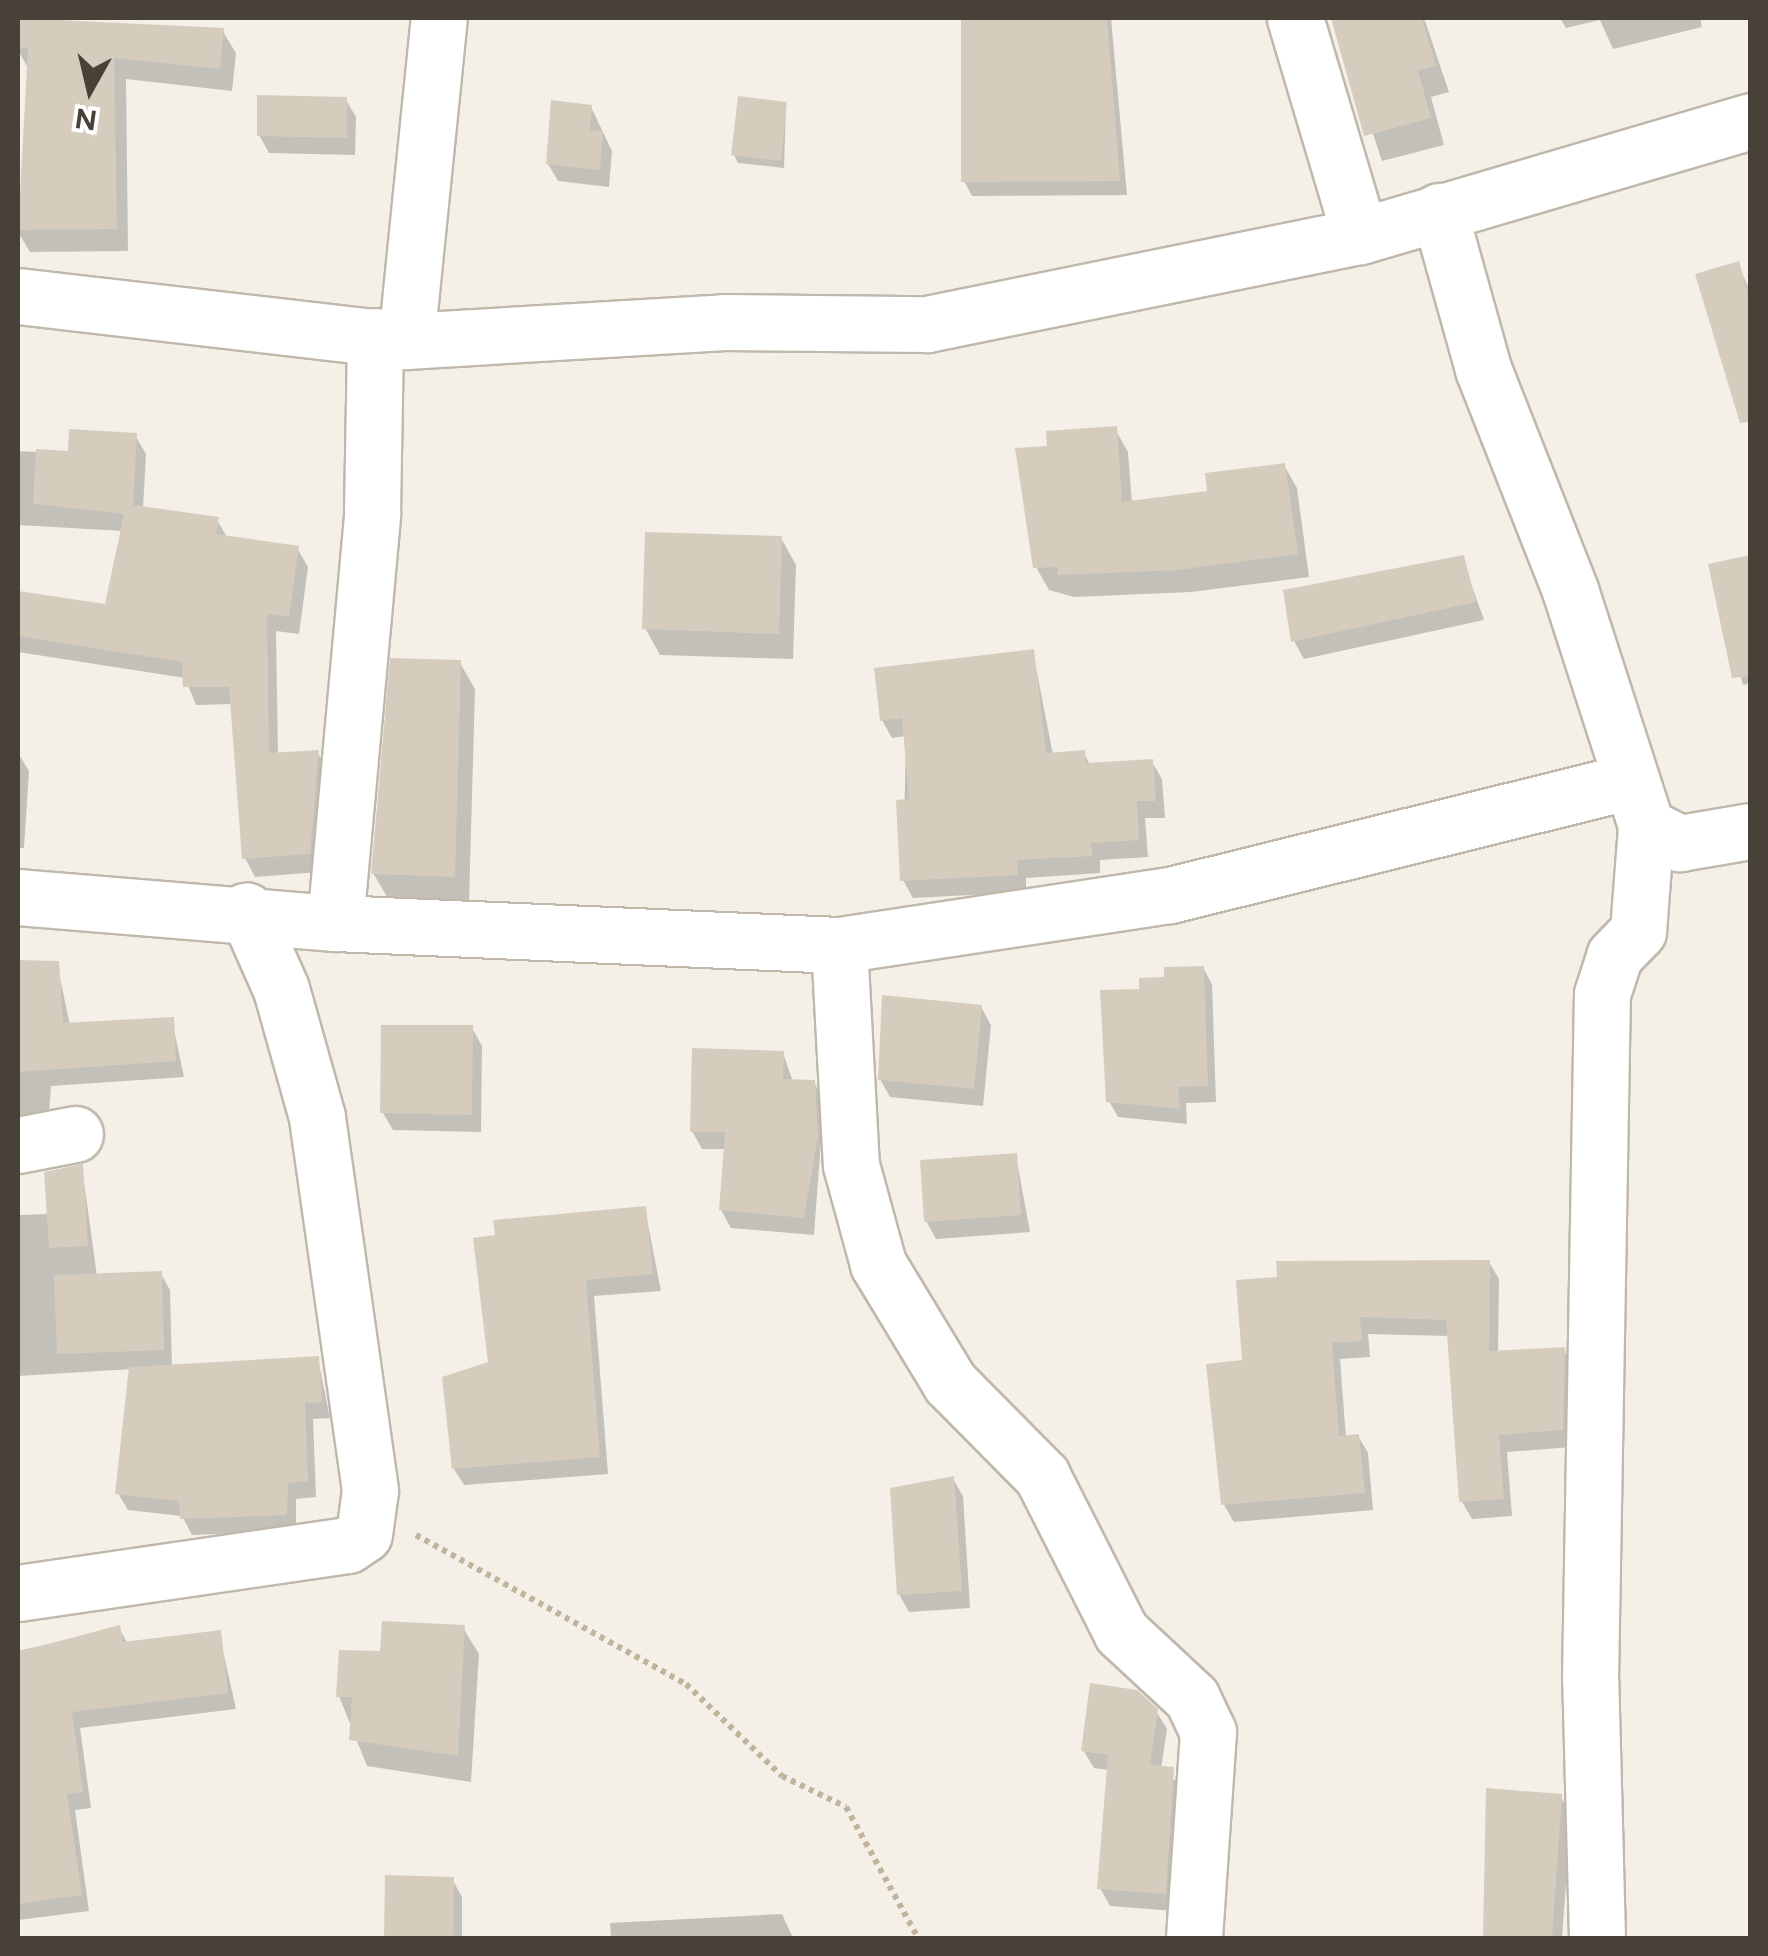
<!DOCTYPE html>
<style>
body{margin:0}
#map{position:relative;width:1768px;height:1956px;overflow:hidden;background:#f4f0e8;font-family:Figtree,sans-serif}
div>[style]{position:absolute}
[style*='--x']{left:calc(var(--x)*1px);top:calc(var(--y)*1px);width:calc(var(--w)*1px);rotate:calc(var(--a)*1deg)}
.shadow>*{inset:0;background:#0003}
.building>*{inset:0;background:#d5ccbe}
.path>*{height:6px;margin-top:-3px;transform-origin:0;background:repeating-linear-gradient(90deg,#c1b49c 0 5px,transparent 0 10px)}
.roads{filter:drop-shadow(2px 0 #bfb8ab) drop-shadow(-2px 0 #bfb8ab) drop-shadow(0 2px #bfb8ab) drop-shadow(0 -2px #bfb8ab)}
.minor>*{height:55px;margin:-27.5px;padding:0 27.5px;transform-origin:27.5px;border-radius:27.5px;background:#fff}
span{translate:-50% -50%;white-space:nowrap;text-align:center;line-height:1.15;-webkit-text-stroke:9px #fff;paint-order:stroke}
.frame{position:absolute;inset:0;border:20px solid #474137;pointer-events:none}
.north{position:absolute;left:40px;top:40px;width:100px;height:100px;-webkit-text-stroke:8px #fff;paint-order:stroke;rotate:188deg;font-size:28px;font-weight:700;line-height:40px;text-align:center;color:#474137}
.north::after{content:'';display:block;margin:auto;width:35px;height:45px;background:#474137;clip-path:polygon(50% 0,100% 100%,50% 72%,0 100%)}
</style>
<div id="map">
<div class="shadow">
<i style="clip-path:polygon(18px 18px,222px 30px,236px 53px,232px 91px,126px 79px,128px 251px,30px 252px,18px 232px,29px 70px,18px 50px)"></i>
<i style="clip-path:polygon(963px 18px,1111px 18px,1127px 195px,972px 196px,964px 181px)"></i>
<i style="clip-path:polygon(1334px 18px,1424px 18px,1449px 92px,1431px 97px,1444px 145px,1382px 161px)"></i>
<i style="clip-path:polygon(1560px 18px,1700px 18px,1702px 27px,1613px 49px,1600px 20px,1566px 28px)"></i>
<i style="clip-path:polygon(346px 100px,356px 117px,355px 155px,269px 153px,259px 135px)"></i>
<i style="clip-path:polygon(786px 104px,784px 168px,738px 163px,734px 155px)"></i>
<i style="clip-path:polygon(591px 107px,612px 151px,609px 187px,558px 181px,548px 164px)"></i>
<i style="clip-path:polygon(1738px 264px,1750px 291px,1750px 367px,1732px 372px)"></i>
<i style="clip-path:polygon(1115px 429px,1128px 452px,1132px 503px,1210px 493px,1284px 465px,1297px 488px,1309px 577px,1191px 592px,1074px 597px,1049px 590px,1036px 567px)"></i>
<i style="clip-path:polygon(135px 435px,146px 454px,143px 509px,217px 520px,228px 539px,297px 548px,308px 567px,299px 634px,276px 631px,278px 755px,318px 753px,328px 771px,319px 872px,255px 877px,245px 858px,233px 704px,196px 705px,185px 678px,18px 652px,18px 593px,107px 607px,123px 531px,18px 525px,18px 451px,70px 454px)"></i>
<i style="clip-path:polygon(781px 538px,796px 565px,793px 659px,660px 655px,645px 628px)"></i>
<i style="clip-path:polygon(1750px 557px,1750px 683px,1743px 685px,1711px 566px)"></i>
<i style="clip-path:polygon(1462px 558px,1484px 620px,1304px 659px,1294px 641px)"></i>
<i style="clip-path:polygon(1033px 652px,1053px 755px,1084px 753px,1090px 765px,1152px 762px,1162px 779px,1165px 818px,1145px 818px,1148px 857px,1100px 860px,1100px 873px,1026px 878px,1026px 892px,913px 898px,903px 880px,906px 736px,892px 738px,882px 720px)"></i>
<i style="clip-path:polygon(460px 663px,475px 689px,469px 903px,389px 900px,373px 873px)"></i>
<i style="clip-path:polygon(18px 753px,29px 771px,24px 848px,18px 848px)"></i>
<i style="clip-path:polygon(18px 962px,57px 964px,70px 1025px,172px 1020px,184px 1077px,51px 1086px,48px 1126px,18px 1136px)"></i>
<i style="clip-path:polygon(1203px 968px,1212px 984px,1216px 1102px,1186px 1103px,1187px 1124px,1118px 1117px,1109px 1101px,1142px 991px)"></i>
<i style="clip-path:polygon(981px 1007px,991px 1025px,983px 1106px,890px 1097px,880px 1079px)"></i>
<i style="clip-path:polygon(472px 1028px,482px 1046px,481px 1132px,393px 1130px,383px 1113px)"></i>
<i style="clip-path:polygon(783px 1053px,793px 1082px,814px 1083px,824px 1100px,814px 1235px,731px 1228px,721px 1210px,726px 1149px,702px 1149px,692px 1131px)"></i>
<i style="clip-path:polygon(1016px 1156px,1030px 1232px,936px 1239px,926px 1221px)"></i>
<i style="clip-path:polygon(82px 1167px,97px 1276px,161px 1274px,170px 1290px,172px 1367px,318px 1359px,330px 1418px,313px 1419px,316px 1497px,296px 1499px,296px 1531px,192px 1535px,182px 1516px,128px 1510px,118px 1493px,132px 1369px,18px 1376px,18px 1215px,49px 1214px)"></i>
<i style="clip-path:polygon(645px 1209px,661px 1291px,594px 1296px,608px 1474px,464px 1485px,454px 1469px,491px 1364px)"></i>
<i style="clip-path:polygon(1489px 1262px,1499px 1279px,1498px 1353px,1563px 1349px,1573px 1366px,1572px 1447px,1507px 1452px,1512px 1516px,1472px 1519px,1462px 1502px,1450px 1336px,1368px 1334px,1370px 1357px,1340px 1359px,1346px 1438px,1358px 1436px,1368px 1453px,1373px 1510px,1234px 1522px,1224px 1505px,1244px 1362px)"></i>
<i style="clip-path:polygon(953px 1479px,963px 1496px,970px 1608px,909px 1612px,899px 1594px)"></i>
<i style="clip-path:polygon(119px 1628px,128px 1644px,219px 1633px,236px 1709px,80px 1728px,91px 1808px,75px 1810px,89px 1911px,18px 1920px,18px 1651px)"></i>
<i style="clip-path:polygon(463px 1628px,479px 1654px,471px 1782px,367px 1766px,339px 1696px,382px 1654px)"></i>
<i style="clip-path:polygon(1156px 1711px,1167px 1729px,1161px 1769px,1183px 1787px,1175px 1911px,1110px 1906px,1100px 1888px,1109px 1770px,1094px 1768px,1083px 1750px)"></i>
<i style="clip-path:polygon(1560px 1796px,1571px 1814px,1562px 1938px,1487px 1938px)"></i>
<i style="clip-path:polygon(388px 1878px,452px 1879px,462px 1897px,462px 1938px,386px 1938px)"></i>
<i style="clip-path:polygon(782px 1914px,793px 1938px,611px 1938px,610px 1923px)"></i>
</div>
<div class="building">
<i style="clip-path:polygon(18px 18px,224px 28px,220px 69px,114px 58px,117px 229px,18px 230px,28px 48px,18px 47px)"></i>
<i style="clip-path:polygon(961px 18px,1107px 18px,1120px 181px,961px 182px)"></i>
<i style="clip-path:polygon(1331px 18px,1422px 18px,1436px 66px,1418px 70px,1431px 118px,1364px 136px)"></i>
<i style="clip-path:polygon(257px 95px,347px 97px,347px 138px,257px 136px)"></i>
<i style="clip-path:polygon(738px 96px,787px 102px,781px 161px,731px 155px)"></i>
<i style="clip-path:polygon(551px 100px,592px 105px,590px 130px,603px 131px,600px 170px,546px 164px)"></i>
<i style="clip-path:polygon(1739px 261px,1750px 301px,1750px 422px,1740px 423px,1695px 274px)"></i>
<i style="clip-path:polygon(1117px 426px,1122px 502px,1207px 491px,1205px 473px,1285px 463px,1298px 554px,1177px 570px,1058px 575px,1058px 567px,1033px 568px,1015px 448px,1047px 446px,1046px 431px)"></i>
<i style="clip-path:polygon(69px 429px,137px 433px,133px 505px,219px 517px,216px 534px,299px 546px,289px 617px,267px 614px,269px 753px,319px 750px,310px 854px,242px 859px,229px 687px,183px 687px,182px 662px,18px 636px,18px 591px,105px 604px,124px 514px,33px 504px,36px 449px,68px 451px)"></i>
<i style="clip-path:polygon(645px 532px,782px 536px,779px 634px,642px 629px)"></i>
<i style="clip-path:polygon(1464px 555px,1476px 602px,1291px 642px,1283px 590px)"></i>
<i style="clip-path:polygon(1750px 555px,1750px 676px,1732px 678px,1708px 564px)"></i>
<i style="clip-path:polygon(1034px 649px,1046px 753px,1085px 750px,1086px 763px,1153px 759px,1156px 801px,1137px 801px,1139px 840px,1091px 843px,1092px 856px,1017px 860px,1018px 875px,900px 881px,896px 800px,909px 799px,902px 718px,880px 721px,874px 668px)"></i>
<i style="clip-path:polygon(390px 658px,461px 660px,455px 877px,371px 874px)"></i>
<i style="clip-path:polygon(18px 960px,59px 961px,63px 1023px,174px 1017px,176px 1061px,18px 1072px)"></i>
<i style="clip-path:polygon(1204px 966px,1208px 1086px,1178px 1087px,1180px 1109px,1106px 1102px,1100px 990px,1139px 989px,1139px 978px,1164px 977px,1164px 967px)"></i>
<i style="clip-path:polygon(882px 995px,982px 1005px,974px 1089px,878px 1080px)"></i>
<i style="clip-path:polygon(381px 1025px,473px 1025px,472px 1115px,380px 1113px)"></i>
<i style="clip-path:polygon(692px 1048px,784px 1051px,783px 1079px,815px 1080px,818px 1135px,804px 1218px,719px 1210px,725px 1132px,690px 1132px)"></i>
<i style="clip-path:polygon(1017px 1153px,1021px 1215px,924px 1222px,920px 1160px)"></i>
<i style="clip-path:polygon(83px 1164px,88px 1246px,49px 1248px,44px 1172px)"></i>
<i style="clip-path:polygon(646px 1206px,653px 1274px,586px 1280px,600px 1457px,452px 1469px,442px 1377px,488px 1362px,473px 1238px,495px 1235px,493px 1220px)"></i>
<i style="clip-path:polygon(1490px 1260px,1489px 1351px,1565px 1347px,1563px 1430px,1499px 1435px,1504px 1499px,1459px 1502px,1446px 1320px,1360px 1317px,1362px 1341px,1332px 1343px,1339px 1436px,1359px 1434px,1365px 1493px,1221px 1505px,1206px 1364px,1242px 1360px,1236px 1280px,1277px 1277px,1276px 1261px)"></i>
<i style="clip-path:polygon(162px 1271px,164px 1350px,57px 1354px,54px 1275px)"></i>
<i style="clip-path:polygon(319px 1356px,322px 1402px,305px 1403px,308px 1481px,288px 1483px,287px 1515px,180px 1519px,179px 1501px,115px 1494px,129px 1367px)"></i>
<i style="clip-path:polygon(954px 1476px,962px 1591px,897px 1595px,890px 1488px)"></i>
<i style="clip-path:polygon(382px 1621px,465px 1625px,458px 1756px,349px 1740px,352px 1697px,336px 1697px,339px 1650px,380px 1651px)"></i>
<i style="clip-path:polygon(120px 1625px,123px 1642px,221px 1630px,228px 1693px,72px 1712px,83px 1792px,67px 1794px,82px 1895px,18px 1904px,18px 1652px)"></i>
<i style="clip-path:polygon(1090px 1683px,1137px 1690px,1158px 1709px,1150px 1765px,1174px 1767px,1166px 1894px,1097px 1889px,1108px 1755px,1081px 1751px)"></i>
<i style="clip-path:polygon(1486px 1788px,1562px 1794px,1552px 1938px,1483px 1937px)"></i>
<i style="clip-path:polygon(385px 1875px,454px 1877px,453px 1938px,384px 1938px)"></i>
</div>
<div class="path">
<i style="--x:416;--y:1535;--w:308;--a:28.9"></i>
<i style="--x:686;--y:1684;--w:133;--a:43.8"></i>
<i style="--x:782;--y:1776;--w:71;--a:25.8"></i>
<i style="--x:846;--y:1807;--w:149;--a:61.2"></i>
</div>
<div class="roads">
<div class="minor">
<i style="--x:1295;--y:18;--w:227;--a:73.4"></i>
<i style="--x:1439;--y:211;--w:164;--a:74.4"></i>
<i style="--x:1483;--y:369;--w:238;--a:68.5"></i>
<i style="--x:1570;--y:590;--w:248;--a:72.1"></i>
<i style="--x:1646;--y:826;--w:38;--a:27"></i>
<i style="--x:1680;--y:843;--w:71;--a:-9.7"></i>
<i style="--x:18;--y:296;--w:391;--a:6.6"></i>
<i style="--x:406;--y:341;--w:319;--a:-3.4"></i>
<i style="--x:724;--y:322;--w:203;--a:0.6"></i>
<i style="--x:927;--y:324;--w:442;--a:-11.5"></i>
<i style="--x:1360;--y:236;--w:407;--a:-16.4"></i>
<i style="--x:406;--y:341;--w:325;--a:-84.2"></i>
<i style="--x:18;--y:897;--w:318;--a:4.7"></i>
<i style="--x:335;--y:923;--w:504;--a:2.5"></i>
<i style="--x:839;--y:945;--w:335;--a:-8.6"></i>
<i style="--x:1170;--y:895;--w:471;--a:-13.9"></i>
<i style="--x:335;--y:923;--w:412;--a:-84.8"></i>
<i style="--x:372;--y:513;--w:177;--a:-89"></i>
<i style="--x:839;--y:945;--w:220;--a:86.9"></i>
<i style="--x:851;--y:1165;--w:103;--a:74.7"></i>
<i style="--x:878;--y:1264;--w:139;--a:58.8"></i>
<i style="--x:950;--y:1383;--w:131;--a:45.3"></i>
<i style="--x:1042;--y:1476;--w:175;--a:63.1"></i>
<i style="--x:1121;--y:1632;--w:97;--a:42.9"></i>
<i style="--x:1192;--y:1698;--w:38;--a:65"></i>
<i style="--x:1208;--y:1732;--w:206;--a:93.9"></i>
<i style="--x:18;--y:1145;--w:58;--a:-10.9"></i>
<i style="--x:18;--y:1593;--w:333;--a:-8.3"></i>
<i style="--x:348;--y:1545;--w:19;--a:-35"></i>
<i style="--x:364;--y:1534;--w:44;--a:-82.2"></i>
<i style="--x:370;--y:1490;--w:377;--a:-98.1"></i>
<i style="--x:317;--y:1117;--w:133;--a:-105.7"></i>
<i style="--x:281;--y:989;--w:86;--a:-113.9"></i>
<i style="--x:1597;--y:1938;--w:259;--a:-91.5"></i>
<i style="--x:1590;--y:1679;--w:685;--a:-89"></i>
<i style="--x:1602;--y:994;--w:40;--a:-72"></i>
<i style="--x:1614;--y:956;--w:35;--a:-46"></i>
<i style="--x:1638;--y:931;--w:105;--a:-85.6"></i>
</div>
</div>
<div class="frame"></div>
<div class="north">N</div>
</div>
